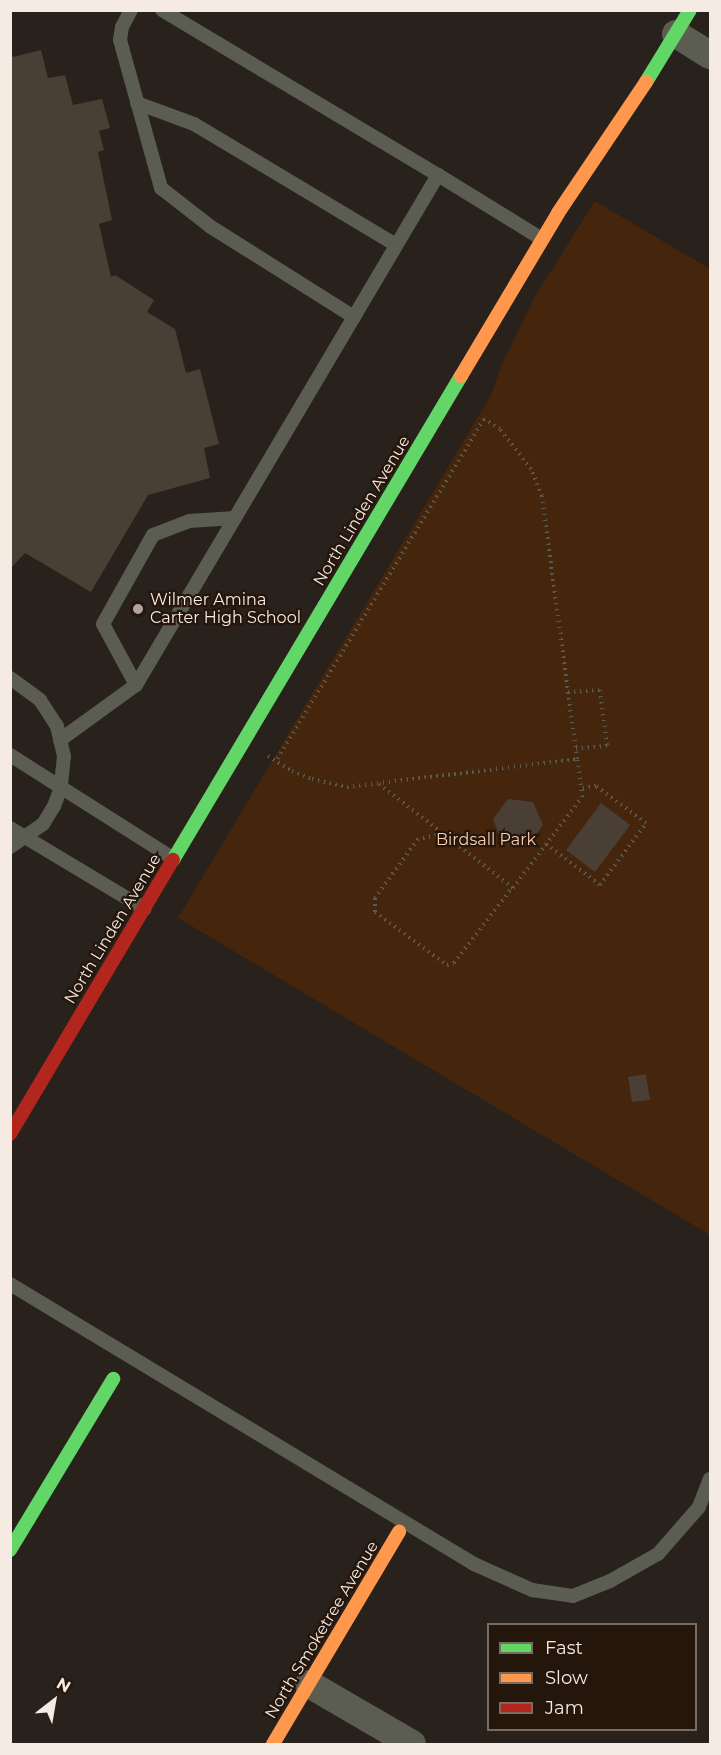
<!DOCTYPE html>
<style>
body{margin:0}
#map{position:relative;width:721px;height:1755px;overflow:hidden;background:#29211b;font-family:Montserrat,sans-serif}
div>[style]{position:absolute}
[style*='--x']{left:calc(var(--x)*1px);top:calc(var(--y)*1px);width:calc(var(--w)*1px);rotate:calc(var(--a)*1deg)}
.green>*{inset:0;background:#45250b}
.building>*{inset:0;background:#4a3f35}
.path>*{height:4px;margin-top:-2px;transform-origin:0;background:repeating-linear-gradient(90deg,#5b5a51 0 1.5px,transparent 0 6px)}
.lane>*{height:14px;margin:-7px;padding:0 7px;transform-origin:7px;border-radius:7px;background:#5b5d51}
.street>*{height:28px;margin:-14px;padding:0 14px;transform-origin:14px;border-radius:14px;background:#5b5d51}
.fast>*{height:14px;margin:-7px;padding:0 7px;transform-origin:7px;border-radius:7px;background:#63d668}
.slow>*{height:14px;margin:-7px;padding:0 7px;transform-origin:7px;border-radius:7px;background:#ff974d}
.jam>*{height:14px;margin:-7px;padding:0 7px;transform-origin:7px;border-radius:7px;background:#b3261e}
.dots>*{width:16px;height:16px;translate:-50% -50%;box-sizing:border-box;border:3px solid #25160c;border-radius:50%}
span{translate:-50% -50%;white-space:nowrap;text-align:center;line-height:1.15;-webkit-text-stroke:4.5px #25160c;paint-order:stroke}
.street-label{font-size:16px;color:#f6ebe3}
.poi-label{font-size:16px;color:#f6ebe3}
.left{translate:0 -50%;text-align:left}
.park-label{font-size:16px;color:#faceb0}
.frame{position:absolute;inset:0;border:12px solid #f6ebe3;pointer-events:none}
.legend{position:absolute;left:487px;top:1623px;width:210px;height:108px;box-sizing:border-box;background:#25160c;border:2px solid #796b62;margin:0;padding:8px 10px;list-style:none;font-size:18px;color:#f6ebe3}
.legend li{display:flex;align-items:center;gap:12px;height:30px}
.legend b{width:30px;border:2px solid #796b62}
.north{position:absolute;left:24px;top:1671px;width:60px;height:60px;-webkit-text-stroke:4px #25160c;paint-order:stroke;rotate:31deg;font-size:16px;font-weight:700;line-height:24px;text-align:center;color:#f6ebe3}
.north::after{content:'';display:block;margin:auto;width:21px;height:27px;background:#f6ebe3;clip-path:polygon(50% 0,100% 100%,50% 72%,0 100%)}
</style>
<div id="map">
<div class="green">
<i style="clip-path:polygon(595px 201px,710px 269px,710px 1235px,178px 918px,491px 395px,502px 364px,534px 298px)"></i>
</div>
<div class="building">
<i style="clip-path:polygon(41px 50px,48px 78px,65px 75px,73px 105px,102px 99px,110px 128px,99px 131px,104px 150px,98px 152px,112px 220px,99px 224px,111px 277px,115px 275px,154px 300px,147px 312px,175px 329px,186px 373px,200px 369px,219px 444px,204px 448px,210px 478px,148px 495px,91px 592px,25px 553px,10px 569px,10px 51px,13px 57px)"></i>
<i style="clip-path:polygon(508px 799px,533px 802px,543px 825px,528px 846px,502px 843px,493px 819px)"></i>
<i style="clip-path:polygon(601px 803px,630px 825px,595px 872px,566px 850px)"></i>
<i style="clip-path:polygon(646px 1074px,650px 1100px,632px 1102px,628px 1077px)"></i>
</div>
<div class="path">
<i style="--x:568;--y:692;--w:32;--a:-4"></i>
<i style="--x:600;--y:690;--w:56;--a:82.9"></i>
<i style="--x:607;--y:746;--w:32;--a:175"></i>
<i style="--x:268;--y:756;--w:28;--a:32"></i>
<i style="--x:292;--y:771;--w:22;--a:22"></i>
<i style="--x:312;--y:779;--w:36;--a:13"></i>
<i style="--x:347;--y:787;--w:232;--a:-6.9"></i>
<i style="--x:577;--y:759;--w:265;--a:-97.6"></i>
<i style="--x:542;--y:496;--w:29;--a:-112"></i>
<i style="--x:531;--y:469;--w:51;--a:-127.8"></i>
<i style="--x:500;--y:429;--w:19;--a:-148"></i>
<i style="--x:484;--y:419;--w:400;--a:121.3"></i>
<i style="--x:379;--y:784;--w:170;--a:37.8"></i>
<i style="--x:513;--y:888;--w:114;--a:-52.8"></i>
<i style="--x:582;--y:797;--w:38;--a:-97"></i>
<i style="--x:442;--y:834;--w:25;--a:168"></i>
<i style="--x:418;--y:839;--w:73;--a:126.1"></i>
<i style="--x:375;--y:898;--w:14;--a:90"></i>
<i style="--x:375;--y:912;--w:89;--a:36.4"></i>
<i style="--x:447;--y:965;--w:7;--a:-16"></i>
<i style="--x:454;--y:963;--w:95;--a:-52.3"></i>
<i style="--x:546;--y:844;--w:68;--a:37.2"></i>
<i style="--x:600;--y:885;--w:77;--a:-53.4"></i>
<i style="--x:646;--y:823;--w:62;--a:-143.5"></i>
<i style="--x:596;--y:786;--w:16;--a:169"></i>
</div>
<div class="lane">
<i style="--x:131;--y:10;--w:19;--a:118"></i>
<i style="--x:122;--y:27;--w:13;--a:99"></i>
<i style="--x:120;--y:40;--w:154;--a:74.5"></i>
<i style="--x:161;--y:188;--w:63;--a:38"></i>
<i style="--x:211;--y:227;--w:169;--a:32.2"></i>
<i style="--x:162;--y:10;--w:322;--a:30.9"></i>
<i style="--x:137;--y:103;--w:61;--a:20.2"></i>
<i style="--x:194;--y:124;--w:235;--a:30.9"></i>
<i style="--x:10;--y:678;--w:37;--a:36"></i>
<i style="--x:40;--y:700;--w:31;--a:57"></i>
<i style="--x:57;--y:726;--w:31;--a:77"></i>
<i style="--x:64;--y:756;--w:31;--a:96"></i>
<i style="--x:61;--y:787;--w:20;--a:110"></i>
<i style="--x:54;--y:806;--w:21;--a:121"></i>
<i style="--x:43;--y:824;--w:40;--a:145.1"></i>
<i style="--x:136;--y:685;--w:69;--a:-118.4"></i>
<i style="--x:103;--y:624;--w:102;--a:-60.7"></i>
<i style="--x:153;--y:535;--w:39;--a:-21"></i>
<i style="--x:189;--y:521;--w:46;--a:-3.7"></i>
<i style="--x:60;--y:740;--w:94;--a:-35.9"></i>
<i style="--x:136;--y:685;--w:593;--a:-59.37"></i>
<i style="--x:438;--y:175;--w:122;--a:31.6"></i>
<i style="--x:10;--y:755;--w:194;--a:32.4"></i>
<i style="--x:10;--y:828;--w:157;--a:31"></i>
<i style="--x:10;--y:1284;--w:542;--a:31.11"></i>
<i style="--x:474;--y:1564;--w:64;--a:24.1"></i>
<i style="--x:532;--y:1590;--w:41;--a:8.3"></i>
<i style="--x:573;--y:1596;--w:40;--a:-22"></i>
<i style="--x:610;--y:1581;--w:55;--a:-29.4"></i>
<i style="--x:658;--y:1554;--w:62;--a:-48.9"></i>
<i style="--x:699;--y:1507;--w:30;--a:-69"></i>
</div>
<div class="street">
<i style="--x:676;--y:34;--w:40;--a:32"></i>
<i style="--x:309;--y:1684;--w:119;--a:30.2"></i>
</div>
<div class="fast">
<i style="--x:646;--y:82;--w:84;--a:-58.6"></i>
<i style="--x:173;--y:860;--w:563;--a:-59.25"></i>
<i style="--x:10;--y:1550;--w:200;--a:-58.9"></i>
</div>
<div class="slow">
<i style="--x:461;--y:376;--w:190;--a:-59.2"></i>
<i style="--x:558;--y:213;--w:158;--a:-56.1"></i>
<i style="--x:273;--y:1744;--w:247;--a:-59.3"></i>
</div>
<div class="jam">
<i style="--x:10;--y:1134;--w:319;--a:-59.3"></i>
</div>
<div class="dots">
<i style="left:138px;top:609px;background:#aea49d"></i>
</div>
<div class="street-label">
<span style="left:362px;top:511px;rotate:-59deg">North Linden Avenue</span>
<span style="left:113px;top:929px;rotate:-59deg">North Linden Avenue</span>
<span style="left:322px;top:1630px;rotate:-59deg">North Smoketree Avenue</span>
</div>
<div class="poi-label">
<span class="left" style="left:150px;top:609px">Wilmer Amina<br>Carter High School</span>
</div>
<div class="park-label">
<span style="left:486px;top:840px">Birdsall Park</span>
</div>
<div class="frame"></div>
<ul class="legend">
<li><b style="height:8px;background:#63d668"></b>Fast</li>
<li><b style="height:8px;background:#ff974d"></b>Slow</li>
<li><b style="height:8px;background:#b3261e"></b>Jam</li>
</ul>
<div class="north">N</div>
</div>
